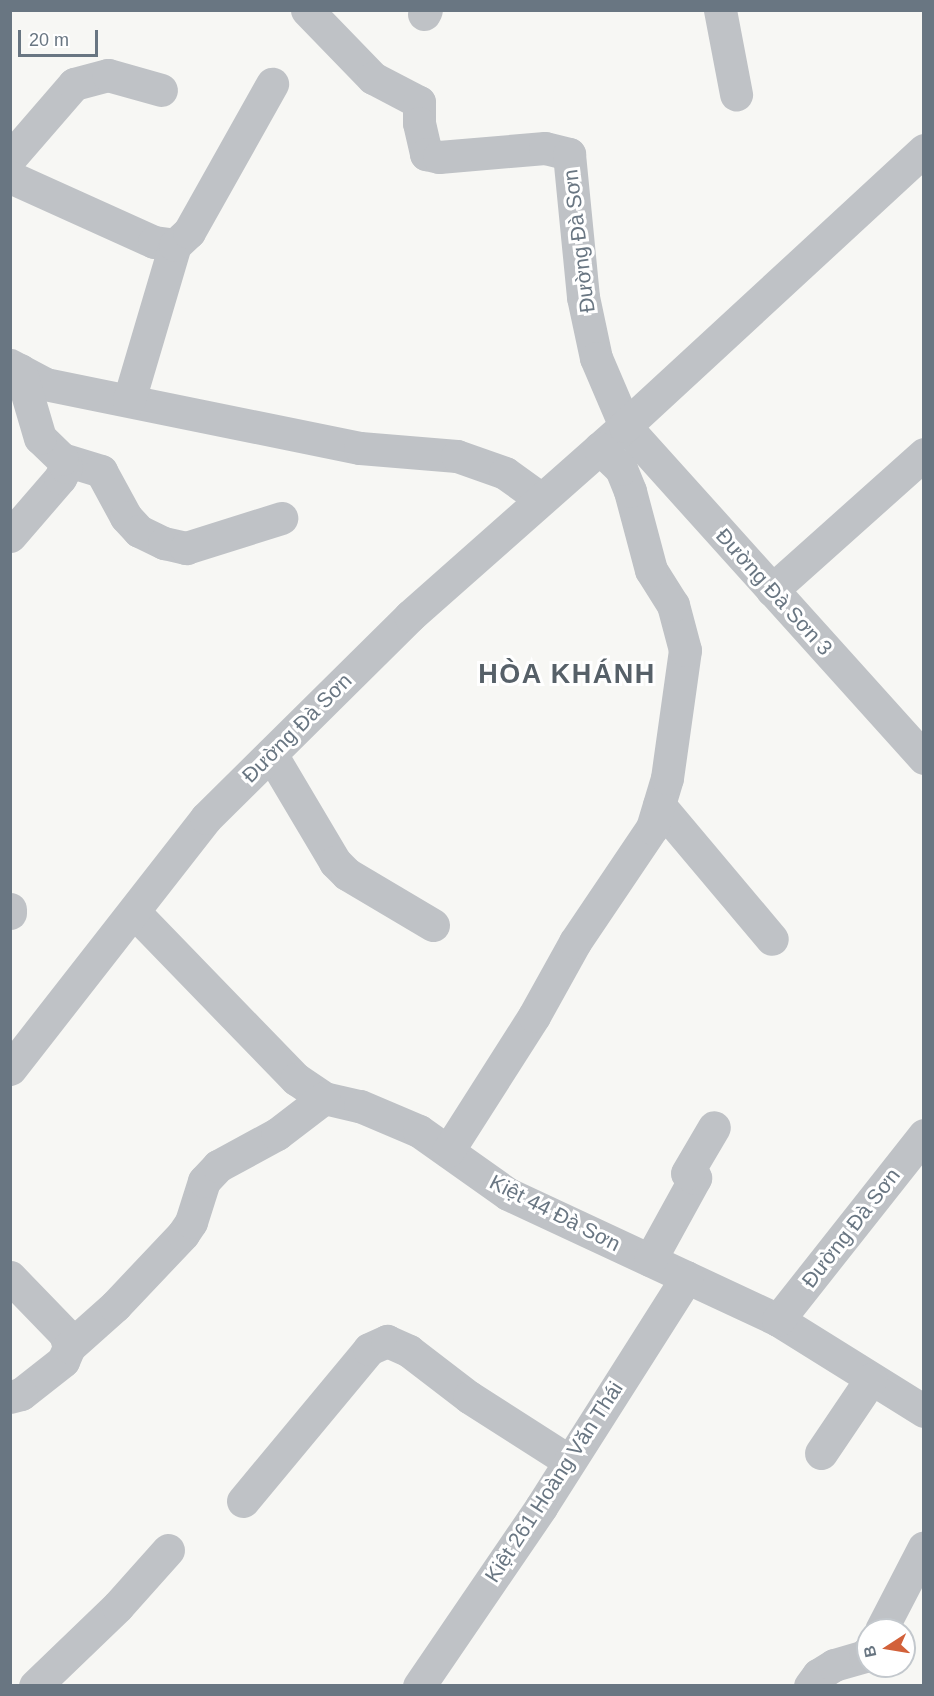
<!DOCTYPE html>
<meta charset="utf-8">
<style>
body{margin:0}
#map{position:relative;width:934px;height:1696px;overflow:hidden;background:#f7f7f4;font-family:Arial,sans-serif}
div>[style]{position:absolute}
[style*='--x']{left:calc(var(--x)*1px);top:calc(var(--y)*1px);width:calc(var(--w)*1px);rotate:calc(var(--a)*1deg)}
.minor>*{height:33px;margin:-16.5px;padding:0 16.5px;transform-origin:16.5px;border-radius:16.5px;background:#bfc2c6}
span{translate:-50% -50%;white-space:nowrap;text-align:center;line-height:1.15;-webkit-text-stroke:6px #fff;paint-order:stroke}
.street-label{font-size:21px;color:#697682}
.district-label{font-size:27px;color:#566068;font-weight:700;letter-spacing:1.5px}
.frame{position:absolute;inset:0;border:12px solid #697682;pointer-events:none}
.north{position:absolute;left:856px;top:1618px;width:60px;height:60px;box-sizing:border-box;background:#fff;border:2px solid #c3c8cd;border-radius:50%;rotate:258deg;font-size:16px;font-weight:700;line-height:24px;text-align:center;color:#697682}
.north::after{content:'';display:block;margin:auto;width:21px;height:27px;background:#d2613a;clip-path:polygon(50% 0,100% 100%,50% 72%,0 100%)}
.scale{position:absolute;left:18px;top:30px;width:80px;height:27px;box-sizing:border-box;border:3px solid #697682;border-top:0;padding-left:8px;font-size:18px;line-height:21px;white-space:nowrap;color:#697682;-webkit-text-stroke:4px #fff;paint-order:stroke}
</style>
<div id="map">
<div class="minor">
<i style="--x:307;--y:10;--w:95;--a:45.9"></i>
<i style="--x:373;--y:78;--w:52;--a:27.6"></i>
<i style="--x:419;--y:102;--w:21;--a:90"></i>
<i style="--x:419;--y:123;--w:32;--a:77"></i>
<i style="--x:426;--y:154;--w:13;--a:13"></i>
<i style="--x:439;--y:157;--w:106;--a:-4.9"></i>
<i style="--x:545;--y:148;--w:25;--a:14"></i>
<i style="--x:569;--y:154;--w:144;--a:84.4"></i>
<i style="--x:583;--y:297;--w:62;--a:78"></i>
<i style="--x:596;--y:358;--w:74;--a:66.9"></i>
<i style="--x:625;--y:426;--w:447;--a:48"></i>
<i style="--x:720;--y:10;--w:86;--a:79.2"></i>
<i style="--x:424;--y:14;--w:4;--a:-63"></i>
<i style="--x:10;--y:158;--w:98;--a:-49.1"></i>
<i style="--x:74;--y:84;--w:35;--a:-15"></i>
<i style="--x:108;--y:75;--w:55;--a:15.8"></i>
<i style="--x:10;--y:177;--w:158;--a:24.3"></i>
<i style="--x:154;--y:242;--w:21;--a:8"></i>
<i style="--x:10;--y:365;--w:40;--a:28"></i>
<i style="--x:45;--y:384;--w:321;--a:11.5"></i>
<i style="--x:360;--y:448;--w:97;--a:4.7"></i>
<i style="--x:457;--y:456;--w:51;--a:19.5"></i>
<i style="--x:505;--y:473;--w:44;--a:35.8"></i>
<i style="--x:129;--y:400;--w:162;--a:-73.5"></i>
<i style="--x:175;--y:245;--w:19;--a:-43"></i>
<i style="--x:189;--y:232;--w:170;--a:-60.7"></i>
<i style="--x:62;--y:459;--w:41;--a:17.1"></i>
<i style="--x:101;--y:471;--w:52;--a:61.5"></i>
<i style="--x:126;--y:517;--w:19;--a:47"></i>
<i style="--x:139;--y:531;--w:28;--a:26"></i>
<i style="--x:164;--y:543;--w:23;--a:13"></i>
<i style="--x:186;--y:548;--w:100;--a:-17.5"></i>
<i style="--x:10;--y:536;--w:77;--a:-49.2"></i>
<i style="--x:60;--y:478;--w:13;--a:-61"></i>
<i style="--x:66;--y:467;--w:9;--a:-117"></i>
<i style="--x:62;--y:459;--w:30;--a:-136"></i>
<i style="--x:40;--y:438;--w:71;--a:-106.4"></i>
<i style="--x:772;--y:590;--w:204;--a:-41.8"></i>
<i style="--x:271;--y:754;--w:126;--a:59.3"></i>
<i style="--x:335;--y:862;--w:17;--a:45"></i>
<i style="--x:347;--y:874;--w:100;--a:30.7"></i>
<i style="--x:659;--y:805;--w:175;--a:49.9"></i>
<i style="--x:10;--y:909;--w:4;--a:90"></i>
<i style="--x:134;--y:912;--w:233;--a:45.9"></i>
<i style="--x:296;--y:1079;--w:34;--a:34"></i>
<i style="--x:324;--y:1098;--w:37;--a:13"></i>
<i style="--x:360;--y:1106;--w:64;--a:23"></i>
<i style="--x:419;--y:1131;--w:109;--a:35.3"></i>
<i style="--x:508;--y:1194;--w:298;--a:25"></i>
<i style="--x:778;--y:1320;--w:172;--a:31.9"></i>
<i style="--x:10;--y:1069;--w:318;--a:-52"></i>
<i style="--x:206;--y:818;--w:287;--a:-44.7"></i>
<i style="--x:410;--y:616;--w:287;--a:-41.5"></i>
<i style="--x:625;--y:426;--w:407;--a:-42.7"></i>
<i style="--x:448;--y:1151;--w:160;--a:-57.5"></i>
<i style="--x:534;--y:1016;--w:85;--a:-61"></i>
<i style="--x:575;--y:942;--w:138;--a:-56"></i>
<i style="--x:652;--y:828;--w:52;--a:-73.3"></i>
<i style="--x:667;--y:778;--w:129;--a:-82"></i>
<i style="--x:685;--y:650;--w:47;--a:-104.9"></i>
<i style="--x:673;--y:605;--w:41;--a:-122.2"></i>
<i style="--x:651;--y:570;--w:82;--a:-104.9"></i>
<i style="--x:630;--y:491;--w:24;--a:-112"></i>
<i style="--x:621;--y:469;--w:30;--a:-136"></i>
<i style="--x:650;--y:1260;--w:94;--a:-61.2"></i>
<i style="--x:695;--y:1178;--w:9;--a:-148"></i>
<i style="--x:687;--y:1173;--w:53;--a:-59.6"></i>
<i style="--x:10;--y:1277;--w:79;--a:46"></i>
<i style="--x:65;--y:1334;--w:14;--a:73"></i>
<i style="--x:69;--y:1347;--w:15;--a:113"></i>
<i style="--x:63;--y:1361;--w:53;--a:141.8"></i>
<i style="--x:21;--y:1394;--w:11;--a:165"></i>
<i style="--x:778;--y:1320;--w:236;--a:-51.7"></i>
<i style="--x:69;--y:1347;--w:62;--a:-41.7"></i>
<i style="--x:115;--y:1306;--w:99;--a:-46.6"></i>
<i style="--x:183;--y:1234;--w:14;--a:-56"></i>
<i style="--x:191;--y:1222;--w:43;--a:-72.4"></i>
<i style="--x:204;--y:1181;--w:21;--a:-47"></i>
<i style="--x:218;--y:1166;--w:67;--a:-28.5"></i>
<i style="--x:277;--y:1134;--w:59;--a:-37.5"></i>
<i style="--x:821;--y:1453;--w:89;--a:-56"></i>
<i style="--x:243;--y:1501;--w:197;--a:-50.3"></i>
<i style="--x:369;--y:1349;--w:20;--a:-24"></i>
<i style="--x:387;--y:1341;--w:24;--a:24"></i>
<i style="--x:409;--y:1351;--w:76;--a:37.5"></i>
<i style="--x:469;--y:1397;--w:119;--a:32.6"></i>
<i style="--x:881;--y:1630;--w:93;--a:-62.6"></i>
<i style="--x:35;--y:1686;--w:115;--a:-43.9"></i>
<i style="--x:118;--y:1606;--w:75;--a:-48.2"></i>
<i style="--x:419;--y:1686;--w:217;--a:-55.7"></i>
<i style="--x:541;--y:1507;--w:272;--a:-57.6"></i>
<i style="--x:810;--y:1686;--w:14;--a:-54"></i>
<i style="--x:818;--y:1675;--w:19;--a:-32"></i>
<i style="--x:834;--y:1665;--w:32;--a:-16"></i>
<i style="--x:865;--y:1656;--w:5;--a:-53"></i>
</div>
<div class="street-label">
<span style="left:579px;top:241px;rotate:-97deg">Đường Đà Sơn</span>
<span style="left:774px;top:592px;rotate:48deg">Đường Đà Sơn 3</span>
<span style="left:297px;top:728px;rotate:-45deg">Đường Đà Sơn</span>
<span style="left:555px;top:1213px;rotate:27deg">Kiệt 44 Đà Sơn</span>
<span style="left:851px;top:1228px;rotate:-52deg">Đường Đà Sơn</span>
<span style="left:554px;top:1482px;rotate:-57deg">Kiệt 261 Hoàng Văn Thái</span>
</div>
<div class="district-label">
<span style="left:567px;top:675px">HÒA KHÁNH</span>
</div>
<div class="frame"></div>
<div class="north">B</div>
<div class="scale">20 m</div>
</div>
